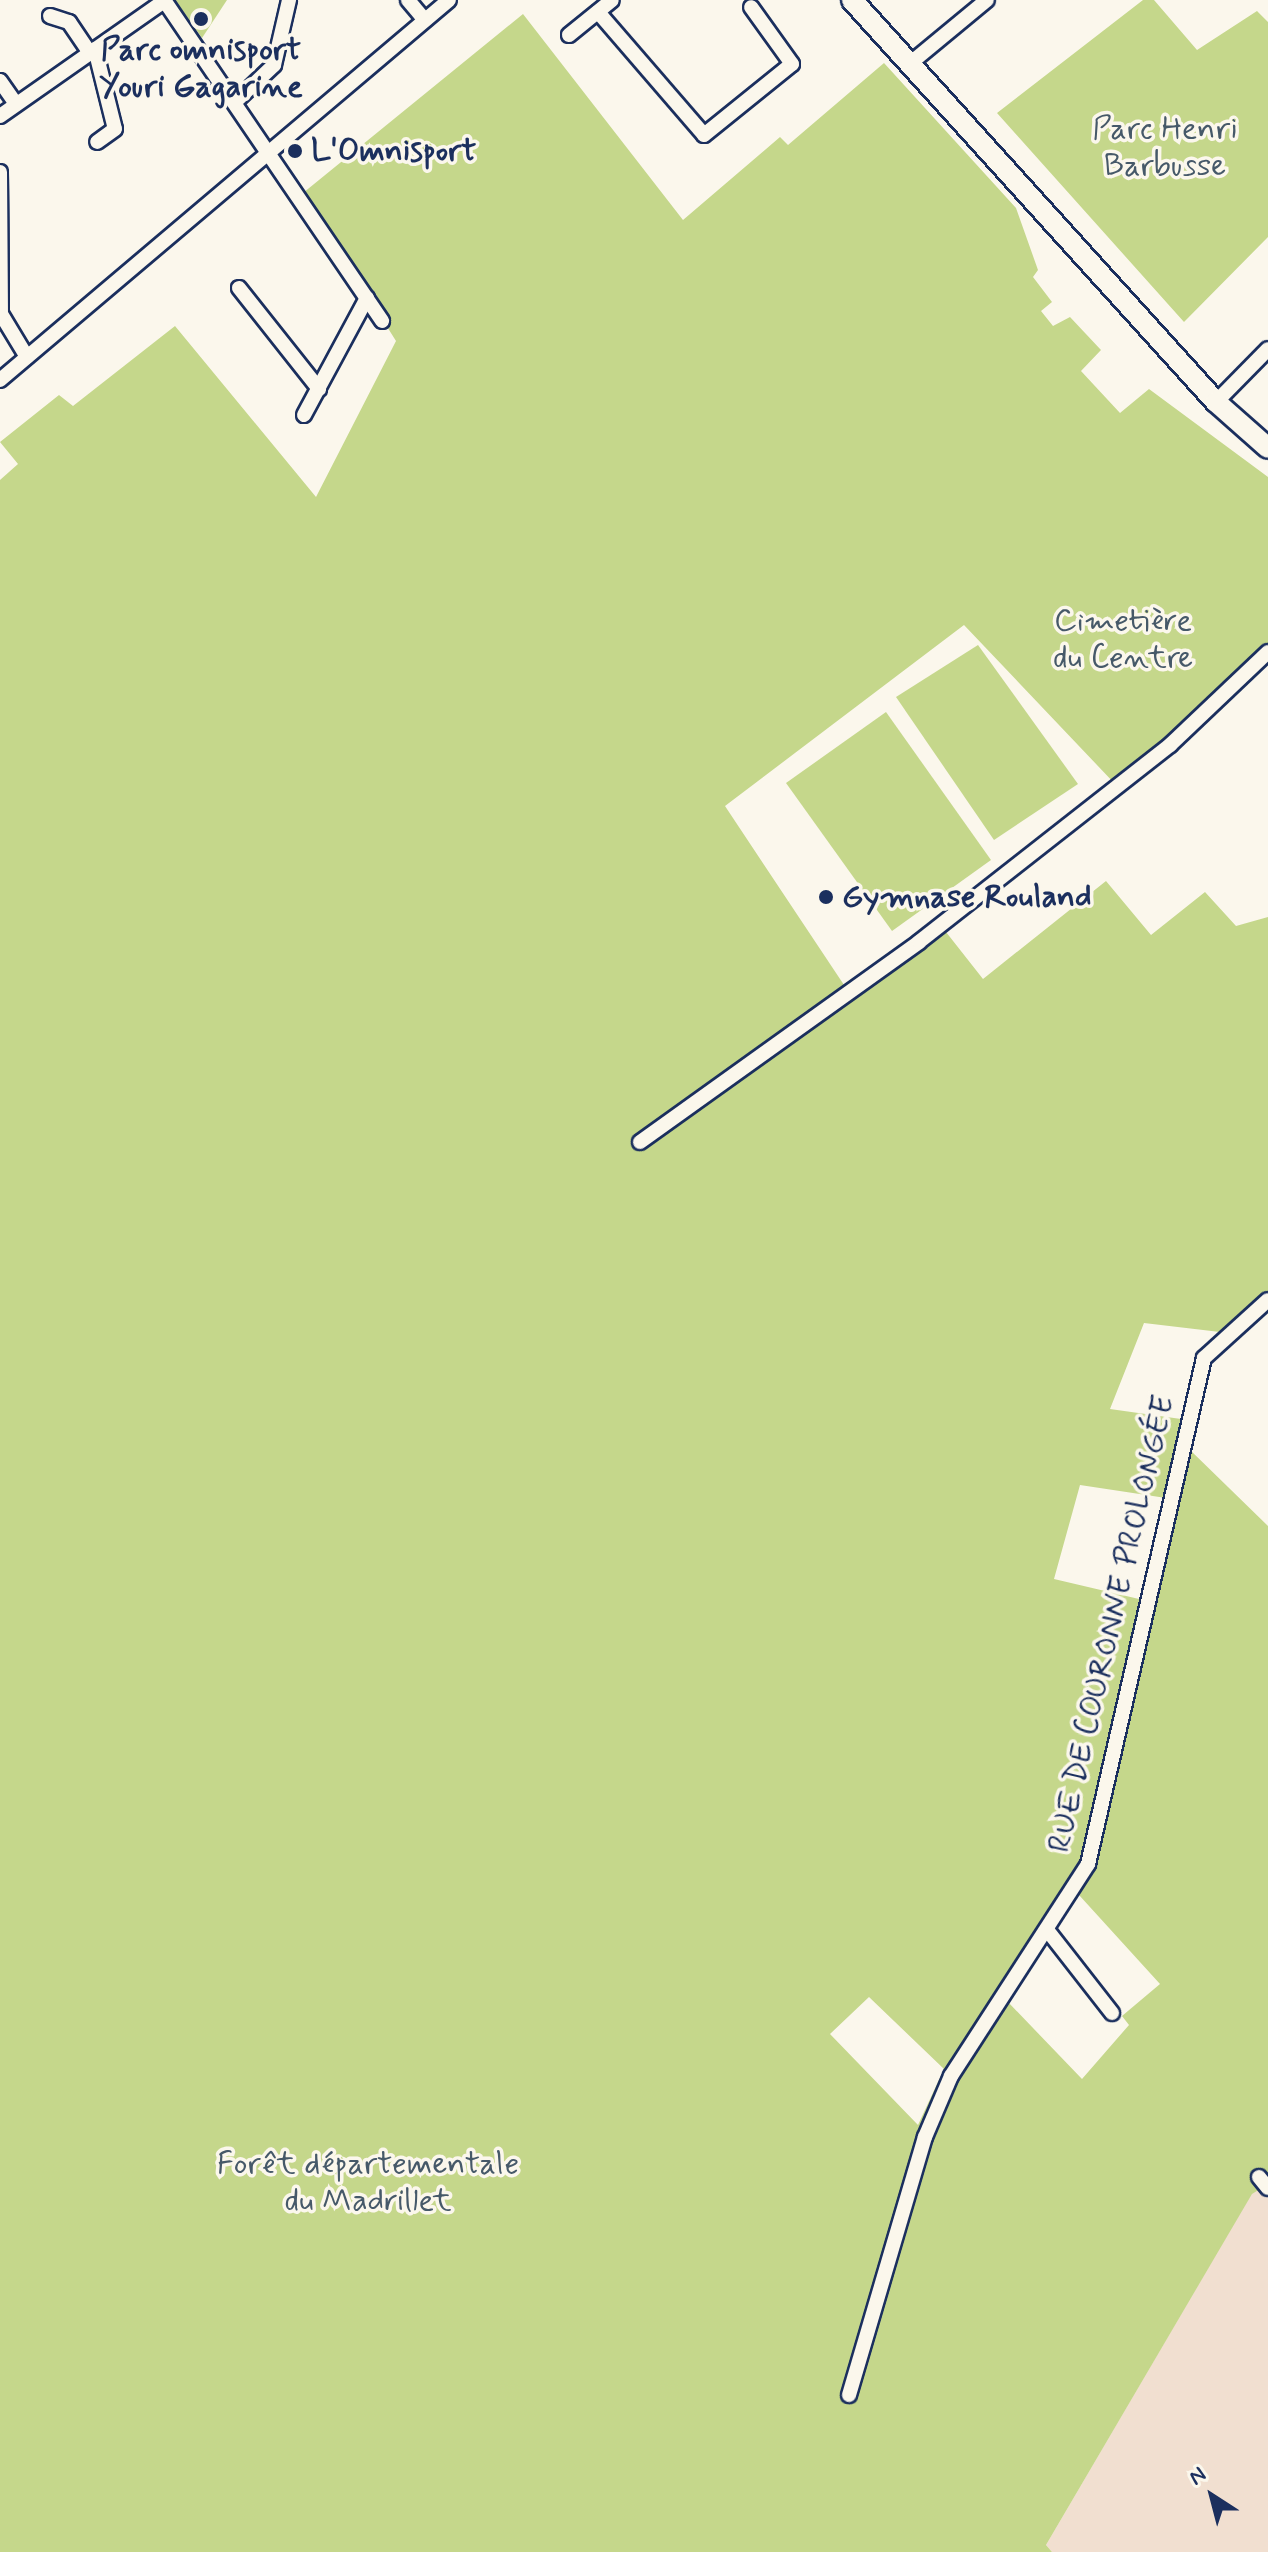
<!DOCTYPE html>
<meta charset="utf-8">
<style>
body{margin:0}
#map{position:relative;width:1268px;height:2552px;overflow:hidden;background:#fbf7ec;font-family:Mynerve,sans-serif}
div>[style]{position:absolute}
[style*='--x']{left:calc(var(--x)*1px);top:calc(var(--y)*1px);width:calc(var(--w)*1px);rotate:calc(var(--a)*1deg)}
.built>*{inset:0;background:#f1dfd0}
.green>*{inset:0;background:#c5d78b}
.roads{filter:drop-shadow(2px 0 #1b2f5e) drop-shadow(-2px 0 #1b2f5e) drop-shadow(0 2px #1b2f5e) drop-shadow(0 -2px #1b2f5e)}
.minor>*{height:14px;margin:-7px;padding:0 7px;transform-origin:7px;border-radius:7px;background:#fbf7ec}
.secondary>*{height:20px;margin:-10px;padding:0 10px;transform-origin:10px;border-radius:10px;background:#fbf7ec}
.dots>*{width:22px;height:22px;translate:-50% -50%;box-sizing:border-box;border:4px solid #fbf7ec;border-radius:50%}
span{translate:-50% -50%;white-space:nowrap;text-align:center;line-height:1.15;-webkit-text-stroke:7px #fbf7ec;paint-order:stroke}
.poi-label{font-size:32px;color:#1b2f5e;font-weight:700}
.left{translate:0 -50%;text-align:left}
.park-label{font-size:32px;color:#465969}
.street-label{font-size:32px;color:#1b2f5e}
.north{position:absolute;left:1172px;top:2456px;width:80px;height:80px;-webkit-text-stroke:6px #fbf7ec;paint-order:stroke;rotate:324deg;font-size:22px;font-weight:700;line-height:32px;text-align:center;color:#1b2f5e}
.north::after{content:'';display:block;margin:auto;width:28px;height:36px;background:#1b2f5e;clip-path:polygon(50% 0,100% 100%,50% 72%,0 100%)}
</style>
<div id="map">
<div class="built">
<i style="clip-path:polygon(1268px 2184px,1268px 2552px,1052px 2552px,1046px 2545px,1252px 2193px)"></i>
</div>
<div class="green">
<i style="clip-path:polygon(175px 0,227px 0,202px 38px)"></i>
<i style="clip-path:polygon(1143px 0,1154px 0,1197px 50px,1257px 11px,1268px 22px,1268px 237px,1184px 322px,997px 113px)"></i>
<i style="clip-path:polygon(evenodd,523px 14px,683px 220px,780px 137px,788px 145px,884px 63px,1016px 208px,1038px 270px,1033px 277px,1052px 302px,1041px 311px,1053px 326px,1070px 317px,1101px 350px,1081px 371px,1120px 413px,1149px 389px,1268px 477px,1268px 647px,1116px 785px,964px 625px,725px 806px,852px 997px,946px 932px,983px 979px,1106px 881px,1151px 935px,1205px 892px,1236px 926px,1268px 917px,1268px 1293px,1220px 1332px,1144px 1323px,1110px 1409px,1181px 1419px,1166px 1498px,1080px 1485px,1054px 1579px,1156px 1603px,1188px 1448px,1268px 1526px,1268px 2184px,1252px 2194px,1046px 2545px,1052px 2552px,0 2552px,0 480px,18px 464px,0 442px,59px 395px,73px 406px,175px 326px,316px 497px,396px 341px,303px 193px,523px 14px,1079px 1895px,1160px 1984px,1122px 2016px,1129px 2025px,1082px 2079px,1008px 2002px,1079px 1895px,523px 14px,869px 1997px,944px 2069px,918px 2125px,830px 2034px,869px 1997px)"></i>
<i style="clip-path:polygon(978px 645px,1078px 784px,994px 840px,896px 697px)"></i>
<i style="clip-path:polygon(886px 712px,991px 860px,892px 931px,786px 783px)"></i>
</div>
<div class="roads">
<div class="minor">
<i style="--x:164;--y:0;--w:388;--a:55.8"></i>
<i style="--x:408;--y:0;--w:26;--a:50"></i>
<i style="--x:598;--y:12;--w:162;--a:49.2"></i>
<i style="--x:704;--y:135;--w:113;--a:-38.9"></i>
<i style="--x:792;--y:64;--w:70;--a:-125.7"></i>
<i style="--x:50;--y:16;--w:20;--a:18"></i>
<i style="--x:69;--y:22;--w:37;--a:56"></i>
<i style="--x:569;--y:35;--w:55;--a:-39.1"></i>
<i style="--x:95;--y:49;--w:82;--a:76"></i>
<i style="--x:115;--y:129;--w:22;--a:144"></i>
<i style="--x:912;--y:62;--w:97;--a:-39.6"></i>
<i style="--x:0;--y:81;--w:28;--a:55"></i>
<i style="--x:235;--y:102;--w:54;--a:-43.5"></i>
<i style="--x:274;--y:65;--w:67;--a:-77"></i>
<i style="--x:0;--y:116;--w:200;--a:-35"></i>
<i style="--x:0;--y:172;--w:142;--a:89.6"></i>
<i style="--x:1;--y:314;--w:50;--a:58.8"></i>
<i style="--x:239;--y:288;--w:129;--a:51.6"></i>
<i style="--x:0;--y:380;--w:588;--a:-40.24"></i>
<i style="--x:1216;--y:402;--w:74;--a:-45.5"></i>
<i style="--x:304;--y:415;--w:133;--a:-61.7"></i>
<i style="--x:640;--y:1142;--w:343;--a:-35.6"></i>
<i style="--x:919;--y:942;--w:319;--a:-38.1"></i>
<i style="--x:1170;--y:745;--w:135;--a:-43.5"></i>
<i style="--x:1048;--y:1931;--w:104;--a:52"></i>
<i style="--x:1259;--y:2177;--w:14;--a:51"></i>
<i style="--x:849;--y:2395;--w:269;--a:-73.6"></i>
<i style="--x:925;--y:2137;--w:66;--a:-66.9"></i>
<i style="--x:951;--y:2076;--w:252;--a:-57.1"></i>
<i style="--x:1088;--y:1864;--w:519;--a:-77.09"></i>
<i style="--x:1204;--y:1358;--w:86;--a:-42.2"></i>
</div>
<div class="secondary">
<i style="--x:852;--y:0;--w:542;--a:47.84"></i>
<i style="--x:1216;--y:402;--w:69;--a:41.5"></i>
</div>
</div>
<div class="dots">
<i style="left:201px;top:19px;background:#1b2f5e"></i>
<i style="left:295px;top:151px;background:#1b2f5e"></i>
<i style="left:826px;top:897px;background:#1b2f5e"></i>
</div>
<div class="poi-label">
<span style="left:201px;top:69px">Parc omnisport<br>Youri Gagarine</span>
<span class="left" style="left:311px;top:151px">L'Omnisport</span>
<span class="left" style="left:842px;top:897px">Gymnase Rouland</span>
</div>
<div class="park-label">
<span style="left:1165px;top:148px">Parc Henri<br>Barbusse</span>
<span style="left:1123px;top:640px">Cimetière<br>du Centre</span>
<span style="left:368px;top:2183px">Forêt départementale<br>du Madrillet</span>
</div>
<div class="street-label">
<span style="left:1112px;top:1624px;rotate:-77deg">RUE DE COURONNE PROLONGÉE</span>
</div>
<div class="north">N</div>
</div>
